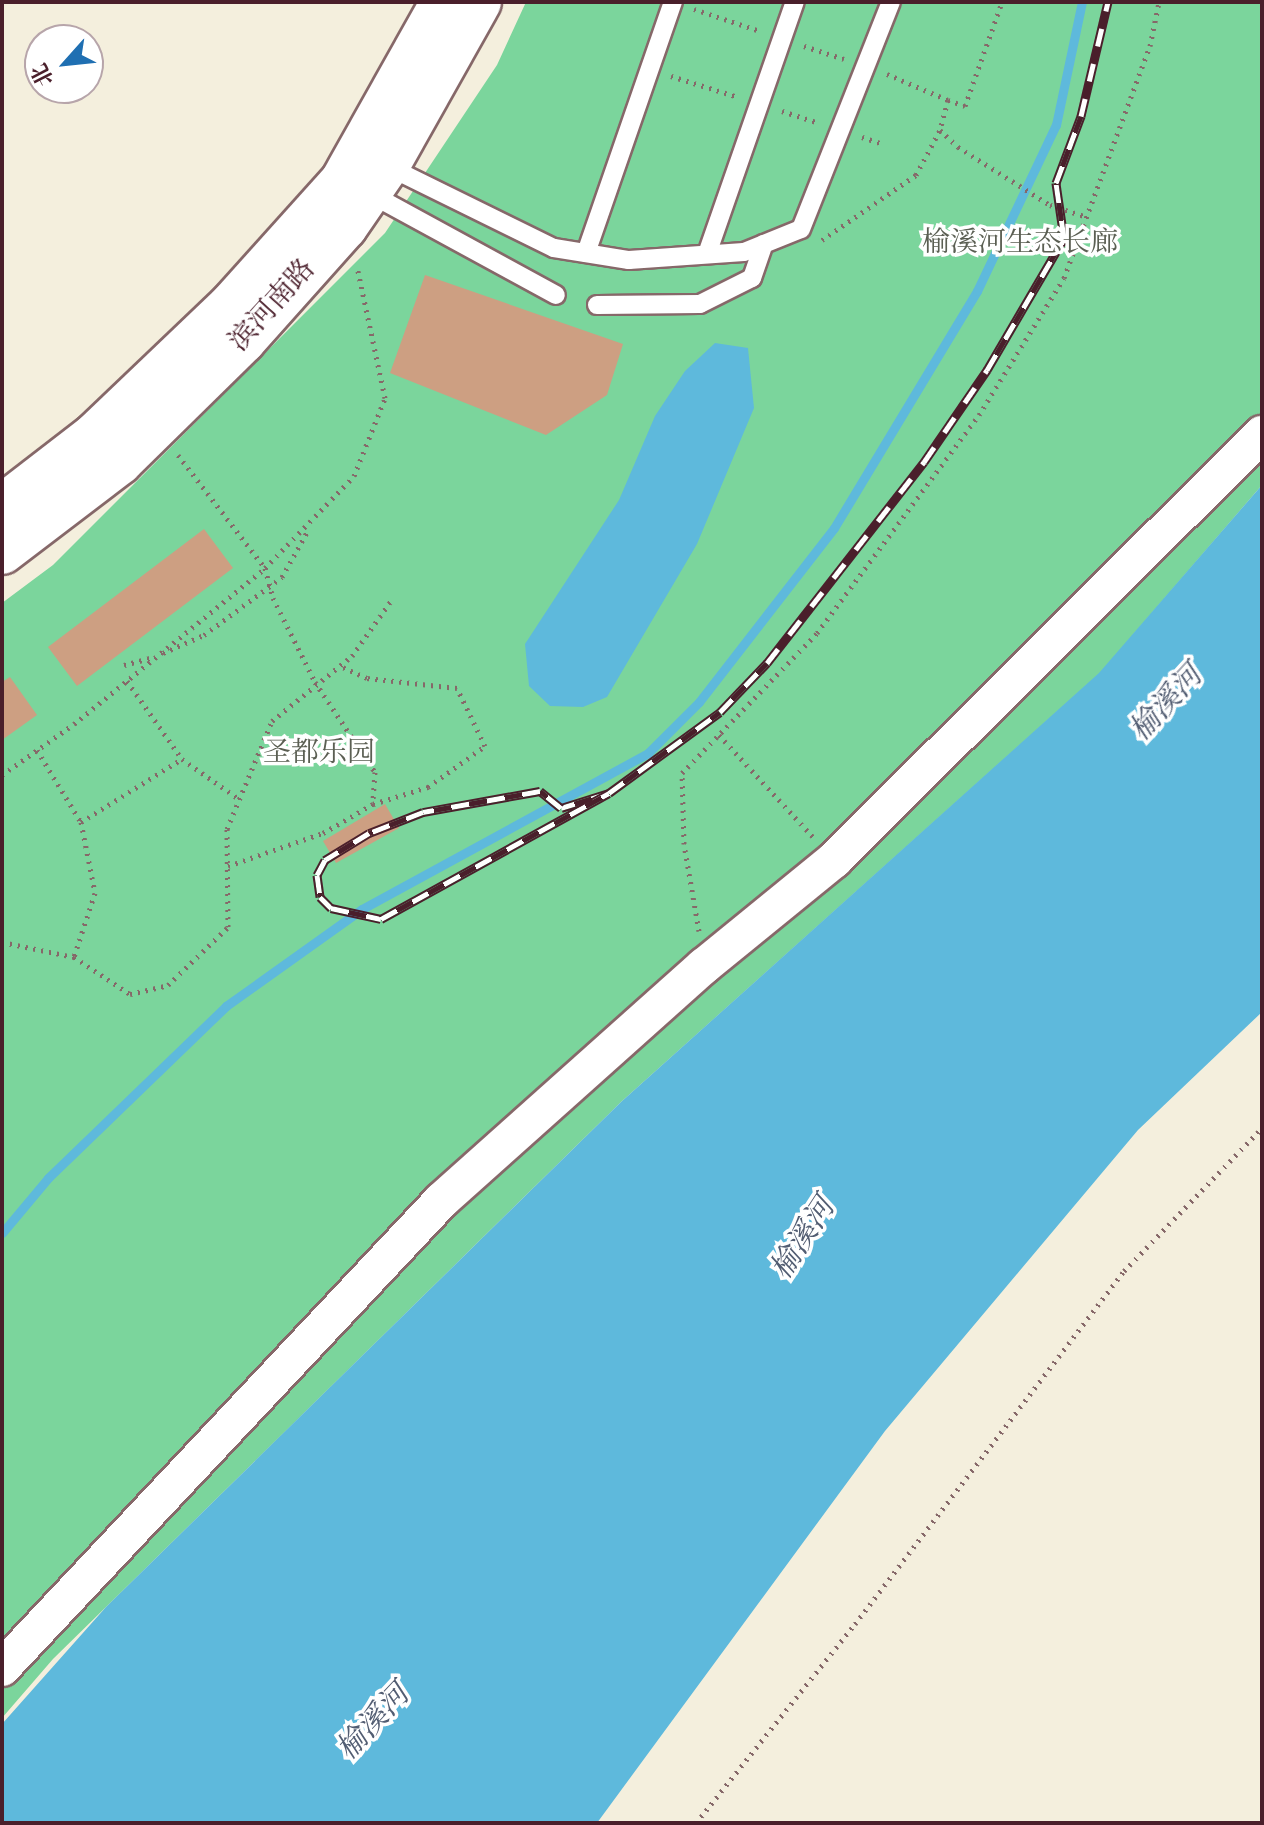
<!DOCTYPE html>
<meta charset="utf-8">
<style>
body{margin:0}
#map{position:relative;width:1264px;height:1825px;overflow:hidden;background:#f4efdd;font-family:Vollkorn,"Noto Serif SC",serif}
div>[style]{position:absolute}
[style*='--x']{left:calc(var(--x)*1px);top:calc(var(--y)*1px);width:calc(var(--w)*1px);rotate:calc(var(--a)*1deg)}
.green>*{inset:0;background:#7bd59c}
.water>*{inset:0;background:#5eb9dc}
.stream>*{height:9px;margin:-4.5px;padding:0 4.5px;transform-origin:4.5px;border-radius:4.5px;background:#5eb9dc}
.building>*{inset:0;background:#cd9f82}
.path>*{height:5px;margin-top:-2.5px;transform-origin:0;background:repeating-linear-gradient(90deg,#866869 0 2px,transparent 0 8px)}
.roads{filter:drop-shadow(2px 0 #866869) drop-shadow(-2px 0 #866869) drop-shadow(0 2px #866869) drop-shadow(0 -2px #866869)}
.lane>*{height:18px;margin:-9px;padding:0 9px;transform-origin:9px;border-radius:9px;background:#fff}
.street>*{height:36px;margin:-18px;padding:0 18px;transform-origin:18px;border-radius:18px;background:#fff}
.secondary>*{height:44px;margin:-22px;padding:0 22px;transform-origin:22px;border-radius:22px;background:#fff}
.rail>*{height:9px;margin-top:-4.5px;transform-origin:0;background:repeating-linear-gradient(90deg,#fff 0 18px,#4a1f2b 0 36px);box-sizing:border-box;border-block:2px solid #4a1f2b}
span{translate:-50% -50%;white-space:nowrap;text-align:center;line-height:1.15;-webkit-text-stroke:7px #fff;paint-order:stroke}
.park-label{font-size:28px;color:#5b5f53}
.street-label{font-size:28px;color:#4a1f2b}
.water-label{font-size:30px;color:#525d72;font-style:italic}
.frame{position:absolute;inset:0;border:4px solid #4a1f2b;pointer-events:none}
.north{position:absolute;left:24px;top:24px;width:80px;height:80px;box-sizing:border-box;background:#fff;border:2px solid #b7a5aa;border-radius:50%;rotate:243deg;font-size:22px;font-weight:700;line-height:32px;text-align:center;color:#4a1f2b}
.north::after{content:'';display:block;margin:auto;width:28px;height:36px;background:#1f6fb2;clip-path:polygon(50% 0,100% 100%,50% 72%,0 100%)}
</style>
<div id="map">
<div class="green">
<i style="clip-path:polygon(526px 2px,1262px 2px,1262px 485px,1100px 673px,621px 1102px,53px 1659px,2px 1718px,2px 603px,53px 565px,385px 233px,497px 65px)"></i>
</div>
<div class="water">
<i style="clip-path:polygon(715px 343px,748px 348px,754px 408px,697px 544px,607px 697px,583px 707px,550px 706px,529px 686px,525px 644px,619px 500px,655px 416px,685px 371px)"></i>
<i style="clip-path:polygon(1262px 485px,1262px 1012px,1138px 1130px,885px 1431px,597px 1823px,2px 1823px,2px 1724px,106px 1607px,621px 1102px,1099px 673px)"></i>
</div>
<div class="stream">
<i style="--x:2;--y:1233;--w:72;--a:-50.1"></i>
<i style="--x:48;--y:1178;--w:248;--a:-44"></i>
<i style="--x:226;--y:1006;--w:167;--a:-35.5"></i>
<i style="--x:362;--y:909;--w:326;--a:-28.6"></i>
<i style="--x:648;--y:753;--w:72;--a:-45"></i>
<i style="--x:699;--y:702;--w:220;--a:-52.2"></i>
<i style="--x:834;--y:528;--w:277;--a:-58.9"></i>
<i style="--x:977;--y:291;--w:184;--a:-64.6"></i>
<i style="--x:1056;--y:125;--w:126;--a:-78.1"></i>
</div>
<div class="building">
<i style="clip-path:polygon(425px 275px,623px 344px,607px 395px,546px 435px,390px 373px)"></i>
<i style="clip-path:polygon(204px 529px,233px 568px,77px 686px,48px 647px)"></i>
<i style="clip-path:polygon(10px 677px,37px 715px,2px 740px,2px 682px)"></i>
<i style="clip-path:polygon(385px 804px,399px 828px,336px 863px,323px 841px)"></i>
</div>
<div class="path">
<i style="--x:694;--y:9;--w:70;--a:18.4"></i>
<i style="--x:804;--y:46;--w:42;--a:18"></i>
<i style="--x:887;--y:74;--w:66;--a:23.1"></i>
<i style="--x:948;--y:100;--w:31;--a:105"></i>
<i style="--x:940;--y:130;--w:25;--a:43"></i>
<i style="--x:958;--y:147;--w:109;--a:32.2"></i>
<i style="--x:1050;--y:205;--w:38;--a:18"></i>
<i style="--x:671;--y:76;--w:70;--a:17.4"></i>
<i style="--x:948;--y:100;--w:18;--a:19"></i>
<i style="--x:965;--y:106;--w:110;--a:-70.4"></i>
<i style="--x:782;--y:111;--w:38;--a:18"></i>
<i style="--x:862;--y:137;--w:22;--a:18"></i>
<i style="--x:822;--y:240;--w:114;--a:-34.7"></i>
<i style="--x:916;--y:175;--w:51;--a:-61.9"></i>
<i style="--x:178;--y:455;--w:143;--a:52.4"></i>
<i style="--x:265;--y:568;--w:31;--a:75"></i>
<i style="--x:273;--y:598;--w:94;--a:63.4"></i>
<i style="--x:315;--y:682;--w:108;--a:56.3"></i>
<i style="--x:375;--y:772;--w:32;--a:94"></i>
<i style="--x:163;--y:653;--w:45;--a:-23.7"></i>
<i style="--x:204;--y:635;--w:97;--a:-36.6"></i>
<i style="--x:282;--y:577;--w:51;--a:-60.9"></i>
<i style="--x:124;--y:665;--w:31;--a:-15"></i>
<i style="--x:127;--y:681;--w:95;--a:54.8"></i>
<i style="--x:719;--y:735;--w:139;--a:47.3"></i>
<i style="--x:37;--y:750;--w:84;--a:58.6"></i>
<i style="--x:81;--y:822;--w:72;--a:78.8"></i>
<i style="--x:95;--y:893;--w:67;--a:108.2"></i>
<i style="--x:2;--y:775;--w:88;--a:-35.3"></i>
<i style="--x:74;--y:724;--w:247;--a:-39.2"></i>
<i style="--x:265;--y:568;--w:128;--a:-45.9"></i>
<i style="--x:354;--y:476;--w:84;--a:-68.3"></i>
<i style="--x:385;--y:398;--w:135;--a:-102"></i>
<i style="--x:81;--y:822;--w:119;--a:-32"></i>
<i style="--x:182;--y:759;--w:70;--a:35.1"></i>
<i style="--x:228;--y:866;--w:101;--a:-19.2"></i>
<i style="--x:323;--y:833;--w:58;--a:-30.1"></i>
<i style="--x:373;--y:804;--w:58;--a:-17.2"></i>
<i style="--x:428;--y:787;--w:70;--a:-35.7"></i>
<i style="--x:485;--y:746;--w:64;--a:-115.8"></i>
<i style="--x:457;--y:688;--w:91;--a:-173.7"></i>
<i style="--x:367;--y:678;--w:30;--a:-156"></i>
<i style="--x:699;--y:931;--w:88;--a:-99.8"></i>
<i style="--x:684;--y:844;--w:71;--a:-91.6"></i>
<i style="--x:682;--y:773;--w:194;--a:-46"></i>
<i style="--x:817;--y:633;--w:272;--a:-53.4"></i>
<i style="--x:979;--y:415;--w:161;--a:-58.2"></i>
<i style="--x:1064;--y:278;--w:247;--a:-69.7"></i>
<i style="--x:1150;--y:46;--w:45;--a:-78.4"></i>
<i style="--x:2;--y:942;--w:74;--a:11.8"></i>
<i style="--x:74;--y:957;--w:67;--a:33.5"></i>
<i style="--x:130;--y:994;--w:39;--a:-13"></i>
<i style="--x:168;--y:985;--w:83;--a:-44"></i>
<i style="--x:228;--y:927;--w:98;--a:-90.6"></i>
<i style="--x:227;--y:829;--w:117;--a:-67.4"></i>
<i style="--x:272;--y:721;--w:103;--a:-39.1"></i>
<i style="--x:352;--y:656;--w:71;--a:-54.7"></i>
<i style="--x:696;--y:1823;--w:255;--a:-51.4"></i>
<i style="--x:855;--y:1624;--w:444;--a:-52.7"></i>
<i style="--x:1124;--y:1271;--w:199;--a:-46"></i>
</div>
<div class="roads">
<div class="lane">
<i style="--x:385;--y:165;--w:188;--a:26.2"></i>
<i style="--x:554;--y:248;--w:76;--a:9.1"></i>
<i style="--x:629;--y:260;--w:115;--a:-4"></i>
<i style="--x:744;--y:252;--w:61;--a:-22"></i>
<i style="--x:801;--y:229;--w:244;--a:-68.4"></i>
<i style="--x:367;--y:192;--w:215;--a:28.6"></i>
<i style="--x:586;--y:253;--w:266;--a:-70.9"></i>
<i style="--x:707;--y:254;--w:267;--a:-70.8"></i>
<i style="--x:597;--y:305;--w:103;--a:-0.6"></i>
<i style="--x:700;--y:304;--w:58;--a:-26.6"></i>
<i style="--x:752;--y:278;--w:36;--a:-71"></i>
</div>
<div class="street">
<i style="--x:2;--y:1668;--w:642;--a:-46.77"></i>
<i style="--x:442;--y:1200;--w:351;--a:-41.8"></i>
<i style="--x:704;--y:966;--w:168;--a:-39.2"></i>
<i style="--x:834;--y:860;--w:604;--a:-44.87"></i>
</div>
<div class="secondary">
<i style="--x:2;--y:507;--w:118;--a:-37.7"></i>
<i style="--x:95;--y:435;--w:190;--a:-43.7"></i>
<i style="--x:232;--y:304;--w:164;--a:-48"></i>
<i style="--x:342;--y:182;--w:206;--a:-60.7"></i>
<i style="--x:2;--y:552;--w:148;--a:-37.3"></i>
<i style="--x:120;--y:462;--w:173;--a:-44.5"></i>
<i style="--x:243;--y:341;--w:153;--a:-48.2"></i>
<i style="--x:345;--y:227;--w:74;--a:-55.5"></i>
<i style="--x:387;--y:166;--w:188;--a:-60.7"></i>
</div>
</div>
<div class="rail">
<i style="--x:609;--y:793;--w:50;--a:162.6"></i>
<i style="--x:561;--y:808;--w:27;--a:-141"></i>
<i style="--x:540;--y:791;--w:119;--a:169.8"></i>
<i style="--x:423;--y:812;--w:58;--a:158.7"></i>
<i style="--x:369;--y:833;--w:52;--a:148.5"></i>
<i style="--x:325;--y:860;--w:17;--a:118"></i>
<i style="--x:317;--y:875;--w:22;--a:82"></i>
<i style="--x:320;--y:897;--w:16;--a:45"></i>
<i style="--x:331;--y:908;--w:51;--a:12.4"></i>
<i style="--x:381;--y:919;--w:260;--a:-28.9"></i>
<i style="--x:609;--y:793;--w:137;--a:-36.1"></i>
<i style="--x:720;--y:712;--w:68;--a:-46.2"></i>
<i style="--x:767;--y:663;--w:255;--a:-52"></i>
<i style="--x:924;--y:462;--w:112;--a:-55.6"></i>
<i style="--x:987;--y:370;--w:153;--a:-59.7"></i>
<i style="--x:1064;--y:238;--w:56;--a:-98.3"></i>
<i style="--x:1056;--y:183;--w:72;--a:-69.5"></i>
<i style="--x:1081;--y:116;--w:117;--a:-76.7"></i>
</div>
<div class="park-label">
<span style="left:1020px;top:244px">榆溪河生态长廊</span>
<span style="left:319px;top:754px">圣都乐园</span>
</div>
<div class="street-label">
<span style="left:273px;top:306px;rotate:-48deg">滨河南路</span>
</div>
<div class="water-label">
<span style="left:1167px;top:704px;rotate:-47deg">榆溪河</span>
<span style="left:804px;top:1239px;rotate:-57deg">榆溪河</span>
<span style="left:374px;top:1723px;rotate:-47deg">榆溪河</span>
</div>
<div class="frame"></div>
<div class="north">北</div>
</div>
